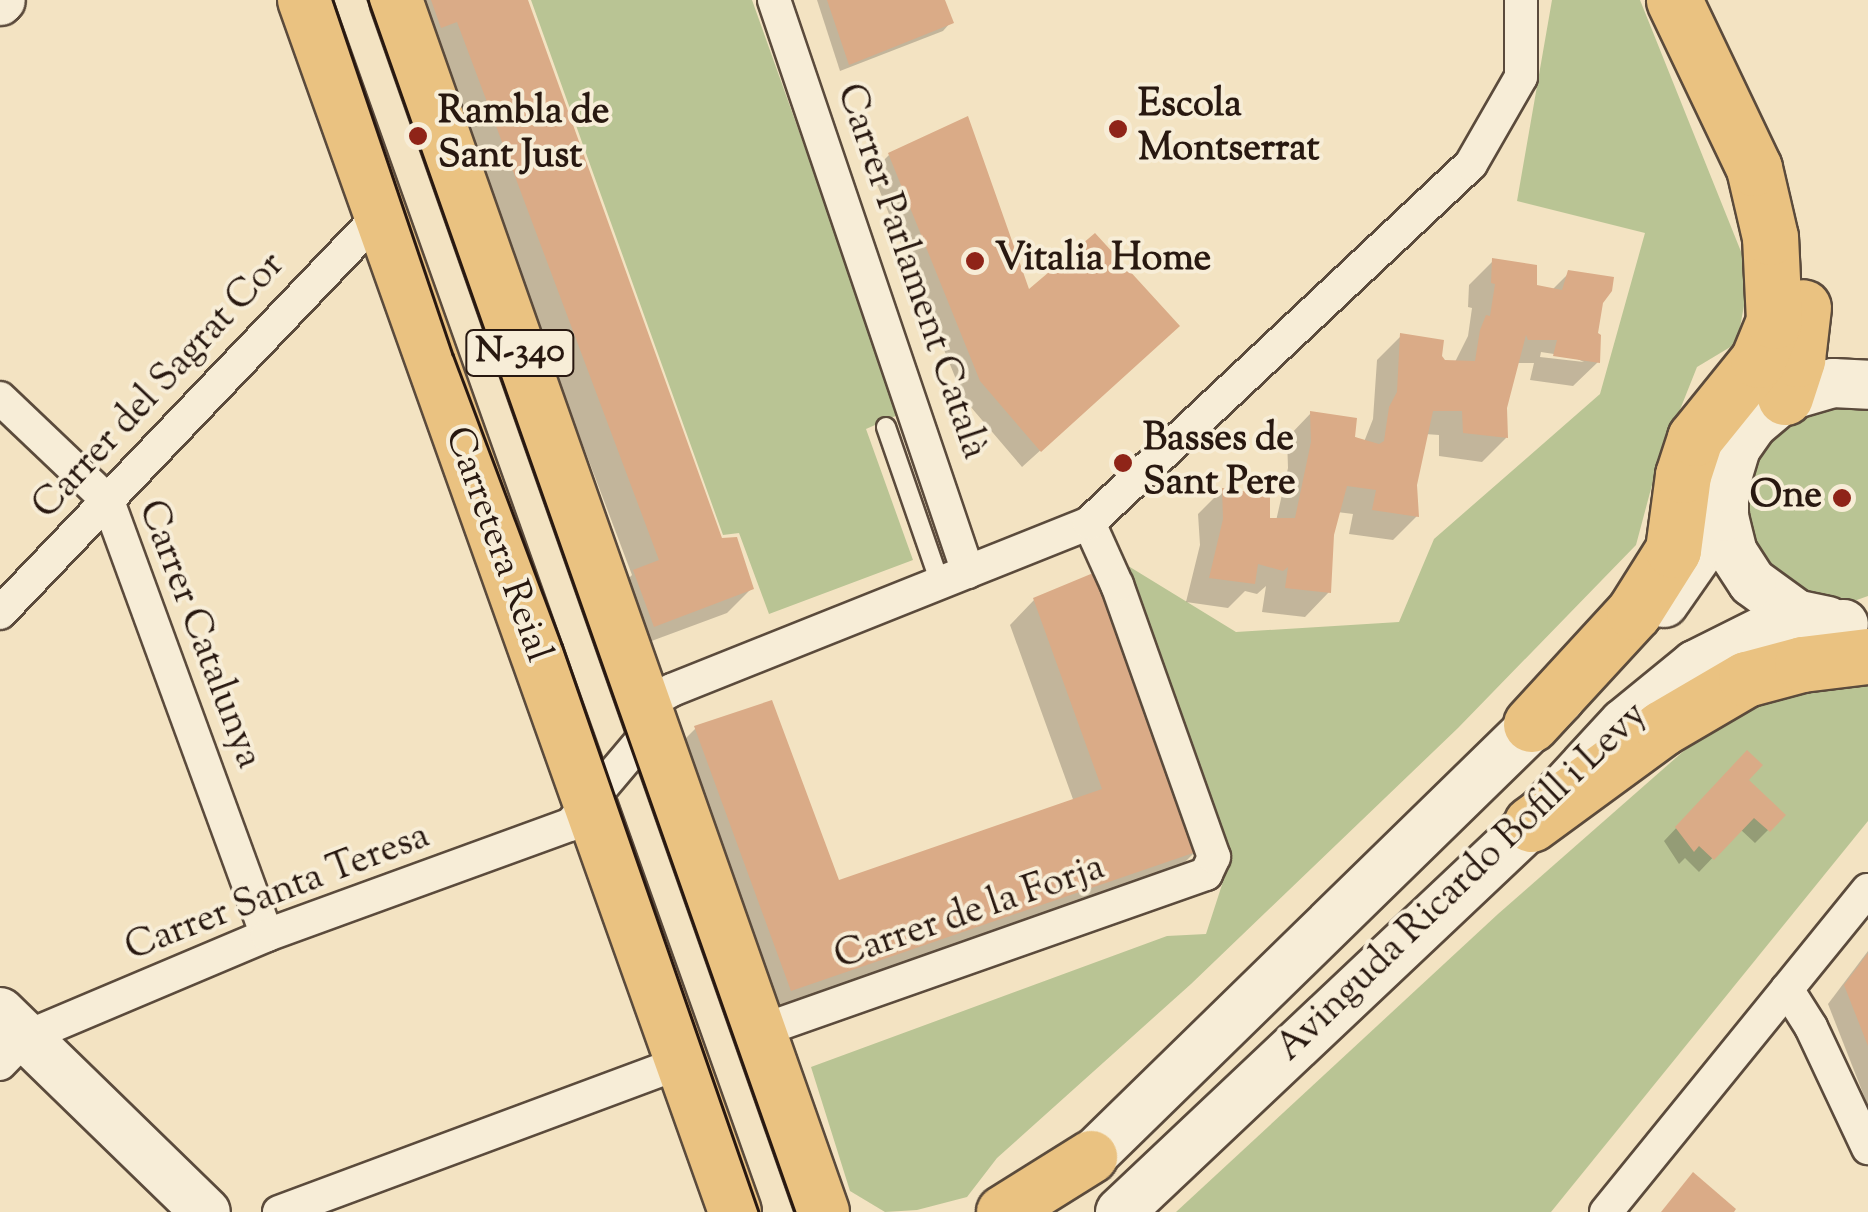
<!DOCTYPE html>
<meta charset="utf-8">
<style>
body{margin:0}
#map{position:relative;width:1868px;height:1212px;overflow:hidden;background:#f3e3c2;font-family:"Sorts Mill Goudy",serif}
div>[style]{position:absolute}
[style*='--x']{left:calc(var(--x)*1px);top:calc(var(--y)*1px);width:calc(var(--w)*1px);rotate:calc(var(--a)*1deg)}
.green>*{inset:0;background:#b9c494}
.shadow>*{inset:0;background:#0003}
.building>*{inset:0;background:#daab87}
.roads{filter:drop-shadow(2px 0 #5b4b3c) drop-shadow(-2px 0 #5b4b3c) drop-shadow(0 2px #5b4b3c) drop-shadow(0 -2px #5b4b3c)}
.lane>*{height:18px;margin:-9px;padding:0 9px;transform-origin:9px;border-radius:9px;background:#f7edd7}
.street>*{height:32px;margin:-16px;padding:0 16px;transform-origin:16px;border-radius:16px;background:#f7edd7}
.secondary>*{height:48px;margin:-24px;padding:0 24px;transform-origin:24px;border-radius:24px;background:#f7edd7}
.primary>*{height:52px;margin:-26px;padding:0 26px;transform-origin:26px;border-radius:26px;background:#eac281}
.highway>*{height:55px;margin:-27.5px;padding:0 27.5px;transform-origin:27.5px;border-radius:27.5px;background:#eac281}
.tram>*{height:2.5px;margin:-1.25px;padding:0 1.25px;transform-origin:1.25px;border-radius:1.25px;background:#281810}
.dots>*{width:28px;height:28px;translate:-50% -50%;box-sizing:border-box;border:5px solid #f7edd7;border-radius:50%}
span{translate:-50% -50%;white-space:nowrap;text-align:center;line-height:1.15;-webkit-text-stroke:8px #f7edd7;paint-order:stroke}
.shield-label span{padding:2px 8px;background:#f7edd7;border:2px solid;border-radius:8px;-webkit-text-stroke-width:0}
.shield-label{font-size:35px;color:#281810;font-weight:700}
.poi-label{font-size:38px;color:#281810;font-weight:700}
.left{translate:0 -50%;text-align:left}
.right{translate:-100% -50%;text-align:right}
.street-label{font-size:38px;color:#281810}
</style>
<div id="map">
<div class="green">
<i style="clip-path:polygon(531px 0,752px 0,900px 414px,866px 429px,913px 560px,769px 614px,739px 533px,723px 535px)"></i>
<i style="clip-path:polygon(1552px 0,1640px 0,1750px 274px,1737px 343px,1697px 367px,1656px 470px,1636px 545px,1458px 728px,1191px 984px,997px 1158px,967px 1197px,917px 1210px,885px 1212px,850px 1191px,811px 1067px,1167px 936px,1206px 934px,1230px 860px,1125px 564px,1236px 632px,1399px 622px,1434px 539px,1600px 394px,1645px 233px,1517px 201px)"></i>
<i style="clip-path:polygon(1842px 403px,1868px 408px,1868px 596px,1854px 601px,1821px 599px,1790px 587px,1765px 565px,1749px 538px,1743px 506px,1760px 446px,1782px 423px)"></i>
<i style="clip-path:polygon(1868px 683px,1868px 821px,1551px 1212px,1176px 1212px,1498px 914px,1719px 720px,1777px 697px)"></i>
</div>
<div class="shadow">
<i style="clip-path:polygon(399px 0,525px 0,721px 540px,751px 589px,727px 613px,630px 649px,610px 597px,632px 575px,432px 45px)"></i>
<i style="clip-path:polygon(817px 0,943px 0,951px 22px,943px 31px,840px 71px)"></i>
<i style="clip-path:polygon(889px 155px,1028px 293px,1159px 343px,1022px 467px,964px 399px,872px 172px)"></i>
<i style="clip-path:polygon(evenodd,1493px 261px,1535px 287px,1552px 290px,1569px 273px,1600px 302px,1595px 335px,1598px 362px,1573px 386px,1530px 380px,1534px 363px,1516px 363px,1504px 408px,1506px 438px,1482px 462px,1439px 456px,1439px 435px,1425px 434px,1414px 485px,1417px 516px,1393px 540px,1349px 534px,1353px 514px,1337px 512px,1331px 535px,1329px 592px,1305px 617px,1262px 612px,1266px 586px,1257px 594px,1245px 591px,1228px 608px,1186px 602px,1200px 545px,1198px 514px,1222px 490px,1267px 521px,1276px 521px,1288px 468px,1287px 438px,1311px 413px,1364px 442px,1373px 419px,1377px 360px,1401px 336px,1444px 362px,1455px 362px,1468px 336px,1472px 308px,1468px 307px,1469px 285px,1493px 261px,1541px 352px,1573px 357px,1584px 362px,1540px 357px,1541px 352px)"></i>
<i style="clip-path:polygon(1034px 600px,1196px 851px,1172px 875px,766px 1013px,671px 753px,696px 728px,837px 884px,1074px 802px,1010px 625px)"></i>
<i style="clip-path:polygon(1747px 753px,1746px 780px,1783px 815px,1755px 843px,1740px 829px,1699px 872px,1685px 858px,1679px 864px,1664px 841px)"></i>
<i style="clip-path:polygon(1868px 951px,1868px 1106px,1828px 1004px)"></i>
</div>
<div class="building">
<i style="clip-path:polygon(431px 0,528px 0,722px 538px,737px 537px,754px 589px,654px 627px,633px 570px,659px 560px,457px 22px,441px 28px)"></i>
<i style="clip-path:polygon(827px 0,945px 0,954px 23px,849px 65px)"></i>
<i style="clip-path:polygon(968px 116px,1029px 289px,1095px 233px,1180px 326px,1041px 452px,980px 381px,888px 153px)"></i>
<i style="clip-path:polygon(1492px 258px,1537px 265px,1537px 285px,1562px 290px,1568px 270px,1614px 277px,1612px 291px,1603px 303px,1598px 333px,1601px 335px,1600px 363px,1553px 356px,1557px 340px,1528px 340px,1526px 335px,1507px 408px,1508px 438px,1463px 433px,1462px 411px,1433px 411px,1417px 485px,1419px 517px,1372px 510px,1376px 490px,1347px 486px,1334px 535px,1331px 593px,1285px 588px,1288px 567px,1283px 571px,1258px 564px,1255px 584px,1209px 578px,1223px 519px,1222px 488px,1270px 495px,1270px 518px,1295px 518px,1311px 442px,1310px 411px,1357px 418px,1355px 437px,1379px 444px,1384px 441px,1389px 407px,1397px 392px,1400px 333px,1444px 340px,1442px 356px,1445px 360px,1475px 361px,1480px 330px,1486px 315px,1490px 316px,1495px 284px,1491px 283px)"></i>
<i style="clip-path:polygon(1098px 571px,1199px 851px,791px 991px,694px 726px,772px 700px,839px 880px,1102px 789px,1033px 598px)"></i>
<i style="clip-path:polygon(1747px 750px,1763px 765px,1749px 780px,1786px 815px,1770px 832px,1754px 818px,1714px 860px,1699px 846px,1694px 852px,1675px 827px)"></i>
<i style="clip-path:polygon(1868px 953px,1868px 1046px,1844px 985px)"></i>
<i style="clip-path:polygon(1693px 1172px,1736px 1209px,1734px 1212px,1661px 1212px)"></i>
</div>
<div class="roads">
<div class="lane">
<i style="--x:886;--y:427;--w:165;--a:70.9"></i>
</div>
<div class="street">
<i style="--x:774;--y:0;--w:604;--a:71.27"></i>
<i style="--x:0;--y:398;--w:149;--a:43.6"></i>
<i style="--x:108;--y:501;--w:462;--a:69.9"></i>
<i style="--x:0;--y:613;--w:549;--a:-46.33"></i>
<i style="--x:1787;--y:989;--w:45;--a:57.7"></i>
<i style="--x:1811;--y:1027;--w:134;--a:64.8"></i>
<i style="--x:760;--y:1031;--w:473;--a:-19.4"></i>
<i style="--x:1206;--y:874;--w:19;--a:-65"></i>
<i style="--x:1214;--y:857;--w:289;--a:-109.6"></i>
<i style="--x:1117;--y:585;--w:68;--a:-114.3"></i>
<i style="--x:0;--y:1064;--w:37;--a:-46"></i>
<i style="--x:26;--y:1037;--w:262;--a:-22.9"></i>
<i style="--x:267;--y:935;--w:322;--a:-20"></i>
<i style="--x:570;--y:825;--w:110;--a:-49.8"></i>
<i style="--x:641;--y:741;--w:36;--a:-82"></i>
<i style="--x:646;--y:705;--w:30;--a:-30"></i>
<i style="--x:672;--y:690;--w:449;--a:-21.8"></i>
<i style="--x:1089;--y:523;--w:524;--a:-43.22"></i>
<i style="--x:1471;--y:164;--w:100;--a:-60.1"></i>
<i style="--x:1521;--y:77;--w:77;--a:-90"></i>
<i style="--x:279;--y:1212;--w:431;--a:-20.4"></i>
<i style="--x:1606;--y:1212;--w:415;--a:-50.9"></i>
</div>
<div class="secondary">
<i style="--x:0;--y:1;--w:1;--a:-45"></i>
<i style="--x:1664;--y:603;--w:105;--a:-55.1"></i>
<i style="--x:1828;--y:621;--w:33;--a:-168"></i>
<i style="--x:1796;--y:614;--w:54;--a:-144"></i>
<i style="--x:1752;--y:582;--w:35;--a:-123"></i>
<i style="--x:1733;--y:553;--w:37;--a:-104"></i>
<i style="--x:1724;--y:517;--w:29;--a:-90"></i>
<i style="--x:1724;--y:488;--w:42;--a:-73.3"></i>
<i style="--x:1736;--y:448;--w:29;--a:-55"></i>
<i style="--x:1753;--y:424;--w:42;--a:-40.2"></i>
<i style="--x:1785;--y:397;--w:50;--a:-16.3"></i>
<i style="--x:1833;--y:383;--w:35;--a:3"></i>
<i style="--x:0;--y:1012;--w:287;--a:44.2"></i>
<i style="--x:1091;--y:1157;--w:656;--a:-44.32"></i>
<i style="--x:1120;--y:1212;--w:565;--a:-43.35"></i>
<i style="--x:1531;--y:824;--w:137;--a:-47.4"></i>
<i style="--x:1624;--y:723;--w:92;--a:-39.2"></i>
<i style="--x:1695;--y:665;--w:80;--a:-26.6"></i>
<i style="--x:1767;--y:629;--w:77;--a:-3.7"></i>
</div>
<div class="primary">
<i style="--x:304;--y:0;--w:1286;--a:70.42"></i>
<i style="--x:396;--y:0;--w:1285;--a:70.59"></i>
<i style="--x:1003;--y:1212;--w:104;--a:-32"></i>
</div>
<div class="highway">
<i style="--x:1785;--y:397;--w:40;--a:-72"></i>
<i style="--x:1797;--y:359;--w:52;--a:-83.4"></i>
<i style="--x:1531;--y:724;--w:152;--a:-47.4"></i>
<i style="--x:1634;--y:612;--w:73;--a:-57.8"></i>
<i style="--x:1673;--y:550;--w:76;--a:-82.4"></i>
<i style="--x:1683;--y:475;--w:39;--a:-72"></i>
<i style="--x:1695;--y:438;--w:100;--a:-51.1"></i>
<i style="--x:1758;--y:360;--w:42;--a:-67.7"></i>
<i style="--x:1774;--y:321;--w:84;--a:-92.7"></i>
<i style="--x:1770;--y:237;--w:71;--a:-103.1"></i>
<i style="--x:1754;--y:168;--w:186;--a:-115.5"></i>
<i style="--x:1531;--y:824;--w:162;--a:-36.2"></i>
<i style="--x:1662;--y:728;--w:97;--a:-30.3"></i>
<i style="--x:1746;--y:679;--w:58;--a:-15"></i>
<i style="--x:1802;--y:664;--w:66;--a:-6.9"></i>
</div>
</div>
<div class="tram">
<i style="--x:333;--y:0;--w:374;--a:71.3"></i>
<i style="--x:453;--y:354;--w:310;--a:69.4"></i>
<i style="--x:562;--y:644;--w:601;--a:70.87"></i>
<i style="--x:368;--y:0;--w:1285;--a:70.59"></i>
</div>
<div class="dots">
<i style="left:1118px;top:129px;background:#8f2418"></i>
<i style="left:418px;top:136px;background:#8f2418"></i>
<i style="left:975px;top:261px;background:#8f2418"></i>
<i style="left:1123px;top:463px;background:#8f2418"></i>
<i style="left:1842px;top:498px;background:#8f2418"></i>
</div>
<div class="shield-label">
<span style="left:520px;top:353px">N-340</span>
</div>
<div class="poi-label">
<span class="left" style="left:1138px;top:129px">Escola<br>Montserrat</span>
<span class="left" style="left:438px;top:136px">Rambla de<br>Sant Just</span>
<span class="left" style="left:995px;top:261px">Vitalia Home</span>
<span class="left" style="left:1143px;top:463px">Basses de<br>Sant Pere</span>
<span class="right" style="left:1822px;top:498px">One</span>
</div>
<div class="street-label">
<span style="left:910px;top:272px;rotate:71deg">Carrer Parlament Català</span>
<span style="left:160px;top:387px;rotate:-47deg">Carrer del Sagrat Cor</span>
<span style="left:496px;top:545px;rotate:70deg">Carretera Reial</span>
<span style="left:198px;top:635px;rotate:69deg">Carrer Catalunya</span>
<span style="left:1463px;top:883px;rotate:-44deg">Avinguda Ricardo Bofill i Levy</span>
<span style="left:278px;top:894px;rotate:-21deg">Carrer Santa Teresa</span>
<span style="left:970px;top:914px;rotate:-19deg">Carrer de la Forja</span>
</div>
</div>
